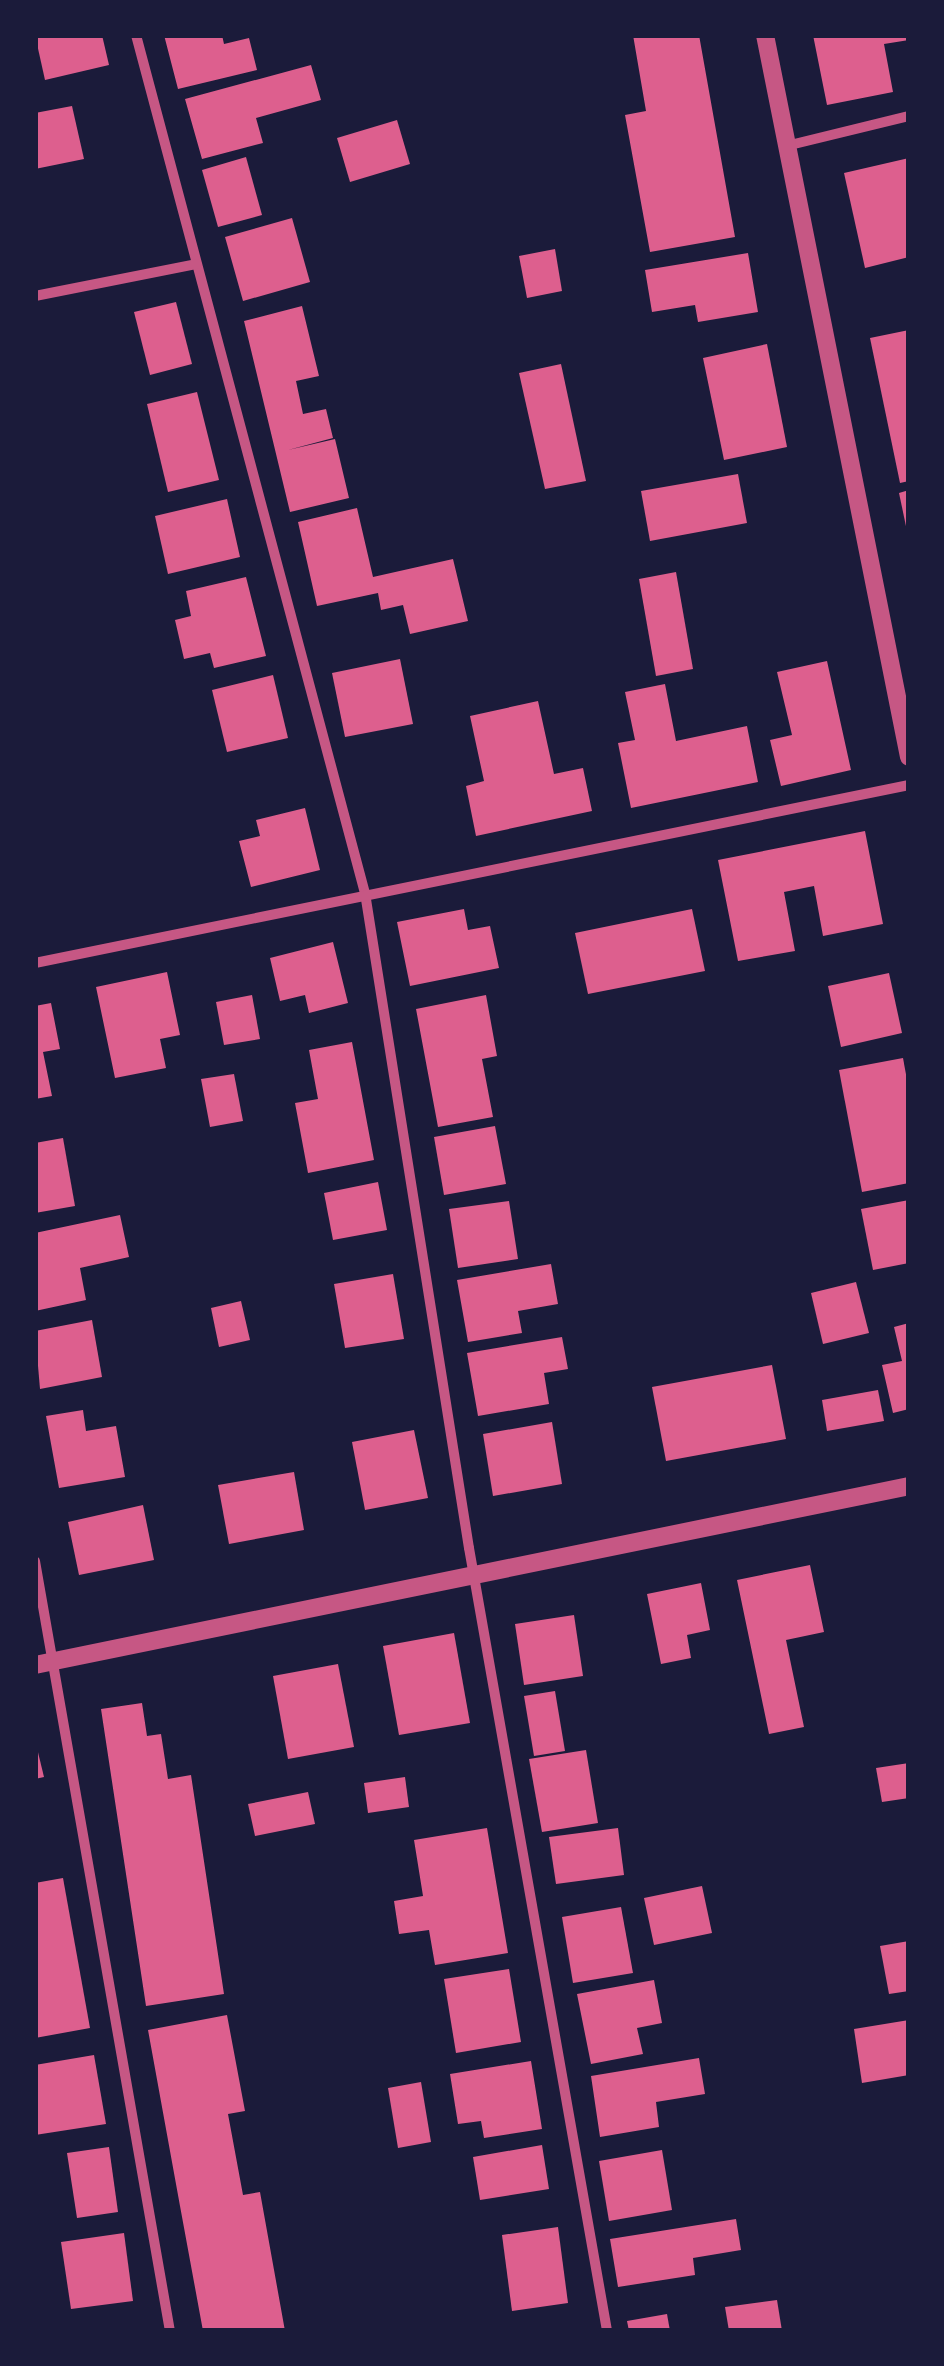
<!DOCTYPE html>
<style>
body{margin:0}
#map{position:relative;width:944px;height:2366px;overflow:hidden;background:#1b1b3a;font-family:"Fira Sans Condensed",sans-serif}
div>[style]{position:absolute}
[style*='--x']{left:calc(var(--x)*1px);top:calc(var(--y)*1px);width:calc(var(--w)*1px);rotate:calc(var(--a)*1deg)}
.building>*{inset:0;background:#dd5f8e}
.minor>*{height:10px;margin:-5px;padding:0 5px;transform-origin:5px;border-radius:5px;background:#c65784}
.tertiary>*{height:18px;margin:-9px;padding:0 9px;transform-origin:9px;border-radius:9px;background:#c65784}
span{translate:-50% -50%;white-space:nowrap;text-align:center;line-height:1.15;-webkit-text-stroke:9px #1b1b3a;paint-order:stroke}
.frame{position:absolute;inset:0;border:38px solid #1b1b3a;pointer-events:none}
</style>
<div id="map">
<div class="building">
<i style="clip-path:polygon(35px 35px,102px 35px,109px 65px,45px 80px)"></i>
<i style="clip-path:polygon(164px 35px,222px 35px,224px 44px,249px 38px,257px 70px,178px 89px)"></i>
<i style="clip-path:polygon(633px 35px,699px 35px,735px 237px,650px 252px,625px 115px,646px 111px)"></i>
<i style="clip-path:polygon(813px 35px,909px 35px,909px 40px,884px 44px,893px 92px,827px 105px)"></i>
<i style="clip-path:polygon(311px 65px,321px 100px,256px 118px,263px 143px,202px 159px,185px 99px)"></i>
<i style="clip-path:polygon(72px 106px,84px 159px,35px 169px,35px 113px)"></i>
<i style="clip-path:polygon(397px 120px,410px 164px,350px 182px,337px 138px)"></i>
<i style="clip-path:polygon(246px 157px,262px 215px,218px 227px,202px 170px)"></i>
<i style="clip-path:polygon(909px 158px,909px 257px,865px 268px,844px 173px)"></i>
<i style="clip-path:polygon(292px 218px,310px 282px,243px 301px,225px 237px)"></i>
<i style="clip-path:polygon(555px 249px,562px 291px,527px 298px,519px 256px)"></i>
<i style="clip-path:polygon(748px 253px,758px 312px,698px 322px,695px 305px,652px 312px,645px 270px)"></i>
<i style="clip-path:polygon(176px 302px,192px 364px,150px 375px,134px 312px)"></i>
<i style="clip-path:polygon(302px 306px,319px 376px,296px 381px,303px 414px,326px 409px,333px 438px,288px 450px,335px 439px,349px 498px,290px 512px,244px 321px)"></i>
<i style="clip-path:polygon(909px 330px,909px 481px,900px 483px,870px 338px)"></i>
<i style="clip-path:polygon(767px 344px,787px 447px,724px 460px,703px 358px)"></i>
<i style="clip-path:polygon(561px 364px,586px 481px,545px 489px,519px 373px)"></i>
<i style="clip-path:polygon(197px 392px,219px 480px,168px 492px,147px 404px)"></i>
<i style="clip-path:polygon(738px 474px,747px 523px,650px 541px,641px 491px)"></i>
<i style="clip-path:polygon(909px 490px,909px 531px,907px 531px,899px 493px)"></i>
<i style="clip-path:polygon(227px 499px,240px 557px,168px 574px,155px 516px)"></i>
<i style="clip-path:polygon(357px 508px,373px 577px,453px 559px,468px 621px,410px 634px,403px 605px,381px 610px,378px 593px,317px 606px,298px 522px)"></i>
<i style="clip-path:polygon(676px 572px,693px 669px,656px 676px,639px 579px)"></i>
<i style="clip-path:polygon(246px 577px,266px 656px,214px 668px,210px 653px,184px 659px,175px 620px,191px 616px,186px 591px)"></i>
<i style="clip-path:polygon(400px 659px,413px 724px,345px 737px,332px 673px)"></i>
<i style="clip-path:polygon(827px 661px,851px 770px,781px 786px,770px 740px,792px 735px,777px 672px)"></i>
<i style="clip-path:polygon(273px 675px,288px 738px,227px 752px,212px 690px)"></i>
<i style="clip-path:polygon(665px 684px,676px 741px,747px 726px,758px 782px,631px 808px,618px 743px,635px 740px,625px 692px)"></i>
<i style="clip-path:polygon(538px 701px,554px 774px,583px 768px,592px 811px,476px 836px,466px 786px,484px 781px,470px 716px)"></i>
<i style="clip-path:polygon(305px 808px,320px 870px,251px 887px,239px 841px,260px 836px,256px 820px)"></i>
<i style="clip-path:polygon(865px 831px,883px 924px,823px 936px,814px 886px,784px 892px,795px 951px,738px 961px,718px 860px)"></i>
<i style="clip-path:polygon(464px 909px,468px 930px,490px 926px,499px 968px,410px 986px,397px 922px)"></i>
<i style="clip-path:polygon(692px 909px,705px 971px,588px 994px,575px 933px)"></i>
<i style="clip-path:polygon(333px 942px,348px 1003px,309px 1013px,305px 995px,280px 1001px,270px 958px)"></i>
<i style="clip-path:polygon(167px 972px,180px 1035px,160px 1039px,166px 1068px,115px 1078px,96px 987px)"></i>
<i style="clip-path:polygon(889px 973px,902px 1033px,841px 1047px,828px 986px)"></i>
<i style="clip-path:polygon(252px 995px,260px 1039px,224px 1045px,216px 1002px)"></i>
<i style="clip-path:polygon(486px 995px,497px 1056px,482px 1059px,493px 1117px,438px 1127px,416px 1009px)"></i>
<i style="clip-path:polygon(51px 1003px,60px 1049px,43px 1052px,52px 1096px,35px 1099px,35px 1006px)"></i>
<i style="clip-path:polygon(352px 1042px,374px 1160px,308px 1173px,295px 1103px,318px 1099px,309px 1050px)"></i>
<i style="clip-path:polygon(903px 1058px,909px 1091px,909px 1183px,862px 1192px,839px 1070px)"></i>
<i style="clip-path:polygon(234px 1074px,243px 1121px,210px 1127px,201px 1079px)"></i>
<i style="clip-path:polygon(495px 1126px,506px 1184px,444px 1195px,434px 1137px)"></i>
<i style="clip-path:polygon(63px 1138px,75px 1206px,35px 1213px,35px 1143px)"></i>
<i style="clip-path:polygon(378px 1182px,387px 1230px,333px 1240px,324px 1193px)"></i>
<i style="clip-path:polygon(909px 1200px,909px 1263px,873px 1270px,861px 1209px)"></i>
<i style="clip-path:polygon(509px 1201px,518px 1259px,458px 1268px,449px 1209px)"></i>
<i style="clip-path:polygon(120px 1215px,129px 1257px,80px 1268px,86px 1300px,35px 1311px,35px 1233px)"></i>
<i style="clip-path:polygon(551px 1264px,558px 1304px,518px 1311px,522px 1333px,468px 1342px,457px 1280px)"></i>
<i style="clip-path:polygon(393px 1274px,404px 1339px,345px 1348px,334px 1284px)"></i>
<i style="clip-path:polygon(856px 1282px,869px 1333px,823px 1344px,811px 1293px)"></i>
<i style="clip-path:polygon(241px 1301px,250px 1340px,219px 1347px,211px 1308px)"></i>
<i style="clip-path:polygon(92px 1320px,102px 1377px,40px 1389px,35px 1331px)"></i>
<i style="clip-path:polygon(909px 1323px,909px 1409px,893px 1413px,882px 1365px,902px 1361px,894px 1327px)"></i>
<i style="clip-path:polygon(562px 1337px,568px 1369px,544px 1373px,549px 1404px,478px 1416px,467px 1353px)"></i>
<i style="clip-path:polygon(772px 1365px,786px 1439px,666px 1461px,652px 1387px)"></i>
<i style="clip-path:polygon(878px 1390px,884px 1421px,827px 1431px,822px 1400px)"></i>
<i style="clip-path:polygon(83px 1410px,86px 1431px,116px 1426px,125px 1477px,59px 1488px,46px 1416px)"></i>
<i style="clip-path:polygon(552px 1422px,562px 1484px,493px 1496px,483px 1434px)"></i>
<i style="clip-path:polygon(414px 1430px,428px 1498px,365px 1510px,352px 1442px)"></i>
<i style="clip-path:polygon(294px 1472px,304px 1530px,229px 1544px,218px 1485px)"></i>
<i style="clip-path:polygon(143px 1505px,154px 1560px,79px 1575px,68px 1522px)"></i>
<i style="clip-path:polygon(810px 1565px,824px 1632px,786px 1640px,804px 1727px,769px 1734px,737px 1580px)"></i>
<i style="clip-path:polygon(701px 1583px,710px 1630px,687px 1635px,691px 1658px,661px 1664px,647px 1594px)"></i>
<i style="clip-path:polygon(574px 1615px,583px 1676px,524px 1685px,515px 1624px)"></i>
<i style="clip-path:polygon(454px 1633px,470px 1723px,399px 1735px,383px 1646px)"></i>
<i style="clip-path:polygon(338px 1664px,354px 1747px,288px 1759px,273px 1676px)"></i>
<i style="clip-path:polygon(555px 1691px,565px 1751px,534px 1756px,524px 1696px)"></i>
<i style="clip-path:polygon(142px 1703px,147px 1736px,161px 1734px,168px 1779px,191px 1775px,224px 1994px,146px 2006px,101px 1709px)"></i>
<i style="clip-path:polygon(35px 1740px,44px 1777px,35px 1779px)"></i>
<i style="clip-path:polygon(586px 1750px,598px 1823px,542px 1832px,529px 1759px)"></i>
<i style="clip-path:polygon(909px 1763px,909px 1798px,882px 1802px,876px 1768px)"></i>
<i style="clip-path:polygon(405px 1777px,409px 1807px,368px 1813px,364px 1783px)"></i>
<i style="clip-path:polygon(308px 1792px,315px 1824px,255px 1836px,248px 1804px)"></i>
<i style="clip-path:polygon(487px 1828px,508px 1953px,435px 1965px,429px 1930px,399px 1934px,394px 1901px,423px 1896px,414px 1840px)"></i>
<i style="clip-path:polygon(618px 1828px,624px 1875px,556px 1884px,549px 1837px)"></i>
<i style="clip-path:polygon(63px 1878px,90px 2028px,35px 2038px,35px 1883px)"></i>
<i style="clip-path:polygon(702px 1886px,712px 1933px,654px 1945px,644px 1898px)"></i>
<i style="clip-path:polygon(621px 1907px,633px 1973px,573px 1983px,562px 1917px)"></i>
<i style="clip-path:polygon(909px 1941px,909px 1991px,889px 1994px,880px 1946px)"></i>
<i style="clip-path:polygon(509px 1969px,521px 2042px,456px 2053px,444px 1979px)"></i>
<i style="clip-path:polygon(654px 1980px,662px 2023px,637px 2028px,643px 2054px,591px 2064px,577px 1994px)"></i>
<i style="clip-path:polygon(227px 2015px,245px 2111px,228px 2114px,243px 2195px,260px 2192px,285px 2331px,203px 2331px,180px 2206px,148px 2030px)"></i>
<i style="clip-path:polygon(909px 2020px,909px 2075px,862px 2083px,854px 2029px)"></i>
<i style="clip-path:polygon(94px 2055px,106px 2124px,35px 2135px,35px 2065px)"></i>
<i style="clip-path:polygon(699px 2058px,705px 2094px,656px 2102px,659px 2127px,600px 2137px,591px 2076px)"></i>
<i style="clip-path:polygon(531px 2061px,542px 2129px,484px 2138px,481px 2121px,458px 2124px,450px 2074px)"></i>
<i style="clip-path:polygon(421px 2082px,431px 2142px,398px 2148px,388px 2088px)"></i>
<i style="clip-path:polygon(542px 2145px,549px 2189px,480px 2200px,473px 2157px)"></i>
<i style="clip-path:polygon(109px 2147px,118px 2212px,77px 2218px,67px 2153px)"></i>
<i style="clip-path:polygon(662px 2150px,672px 2210px,609px 2221px,599px 2161px)"></i>
<i style="clip-path:polygon(736px 2219px,741px 2250px,693px 2258px,695px 2275px,618px 2287px,610px 2239px)"></i>
<i style="clip-path:polygon(558px 2227px,568px 2303px,512px 2311px,502px 2235px)"></i>
<i style="clip-path:polygon(124px 2233px,133px 2301px,71px 2309px,61px 2242px)"></i>
<i style="clip-path:polygon(777px 2300px,782px 2331px,729px 2331px,725px 2307px)"></i>
<i style="clip-path:polygon(667px 2314px,670px 2331px,629px 2331px,627px 2321px)"></i>
</div>
<div class="minor">
<i style="--x:136;--y:35;--w:888;--a:75.06"></i>
<i style="--x:365;--y:893;--w:663;--a:80.98"></i>
<i style="--x:469;--y:1548;--w:795;--a:80"></i>
<i style="--x:786;--y:146;--w:127;--a:-13.7"></i>
<i style="--x:35;--y:296;--w:164;--a:-11.2"></i>
<i style="--x:35;--y:963;--w:892;--a:-11.51"></i>
<i style="--x:35;--y:1561;--w:782;--a:80.06"></i>
</div>
<div class="tertiary">
<i style="--x:765;--y:35;--w:736;--a:78.72"></i>
<i style="--x:35;--y:1665;--w:892;--a:-11.57"></i>
</div>
<div class="frame"></div>
</div>
